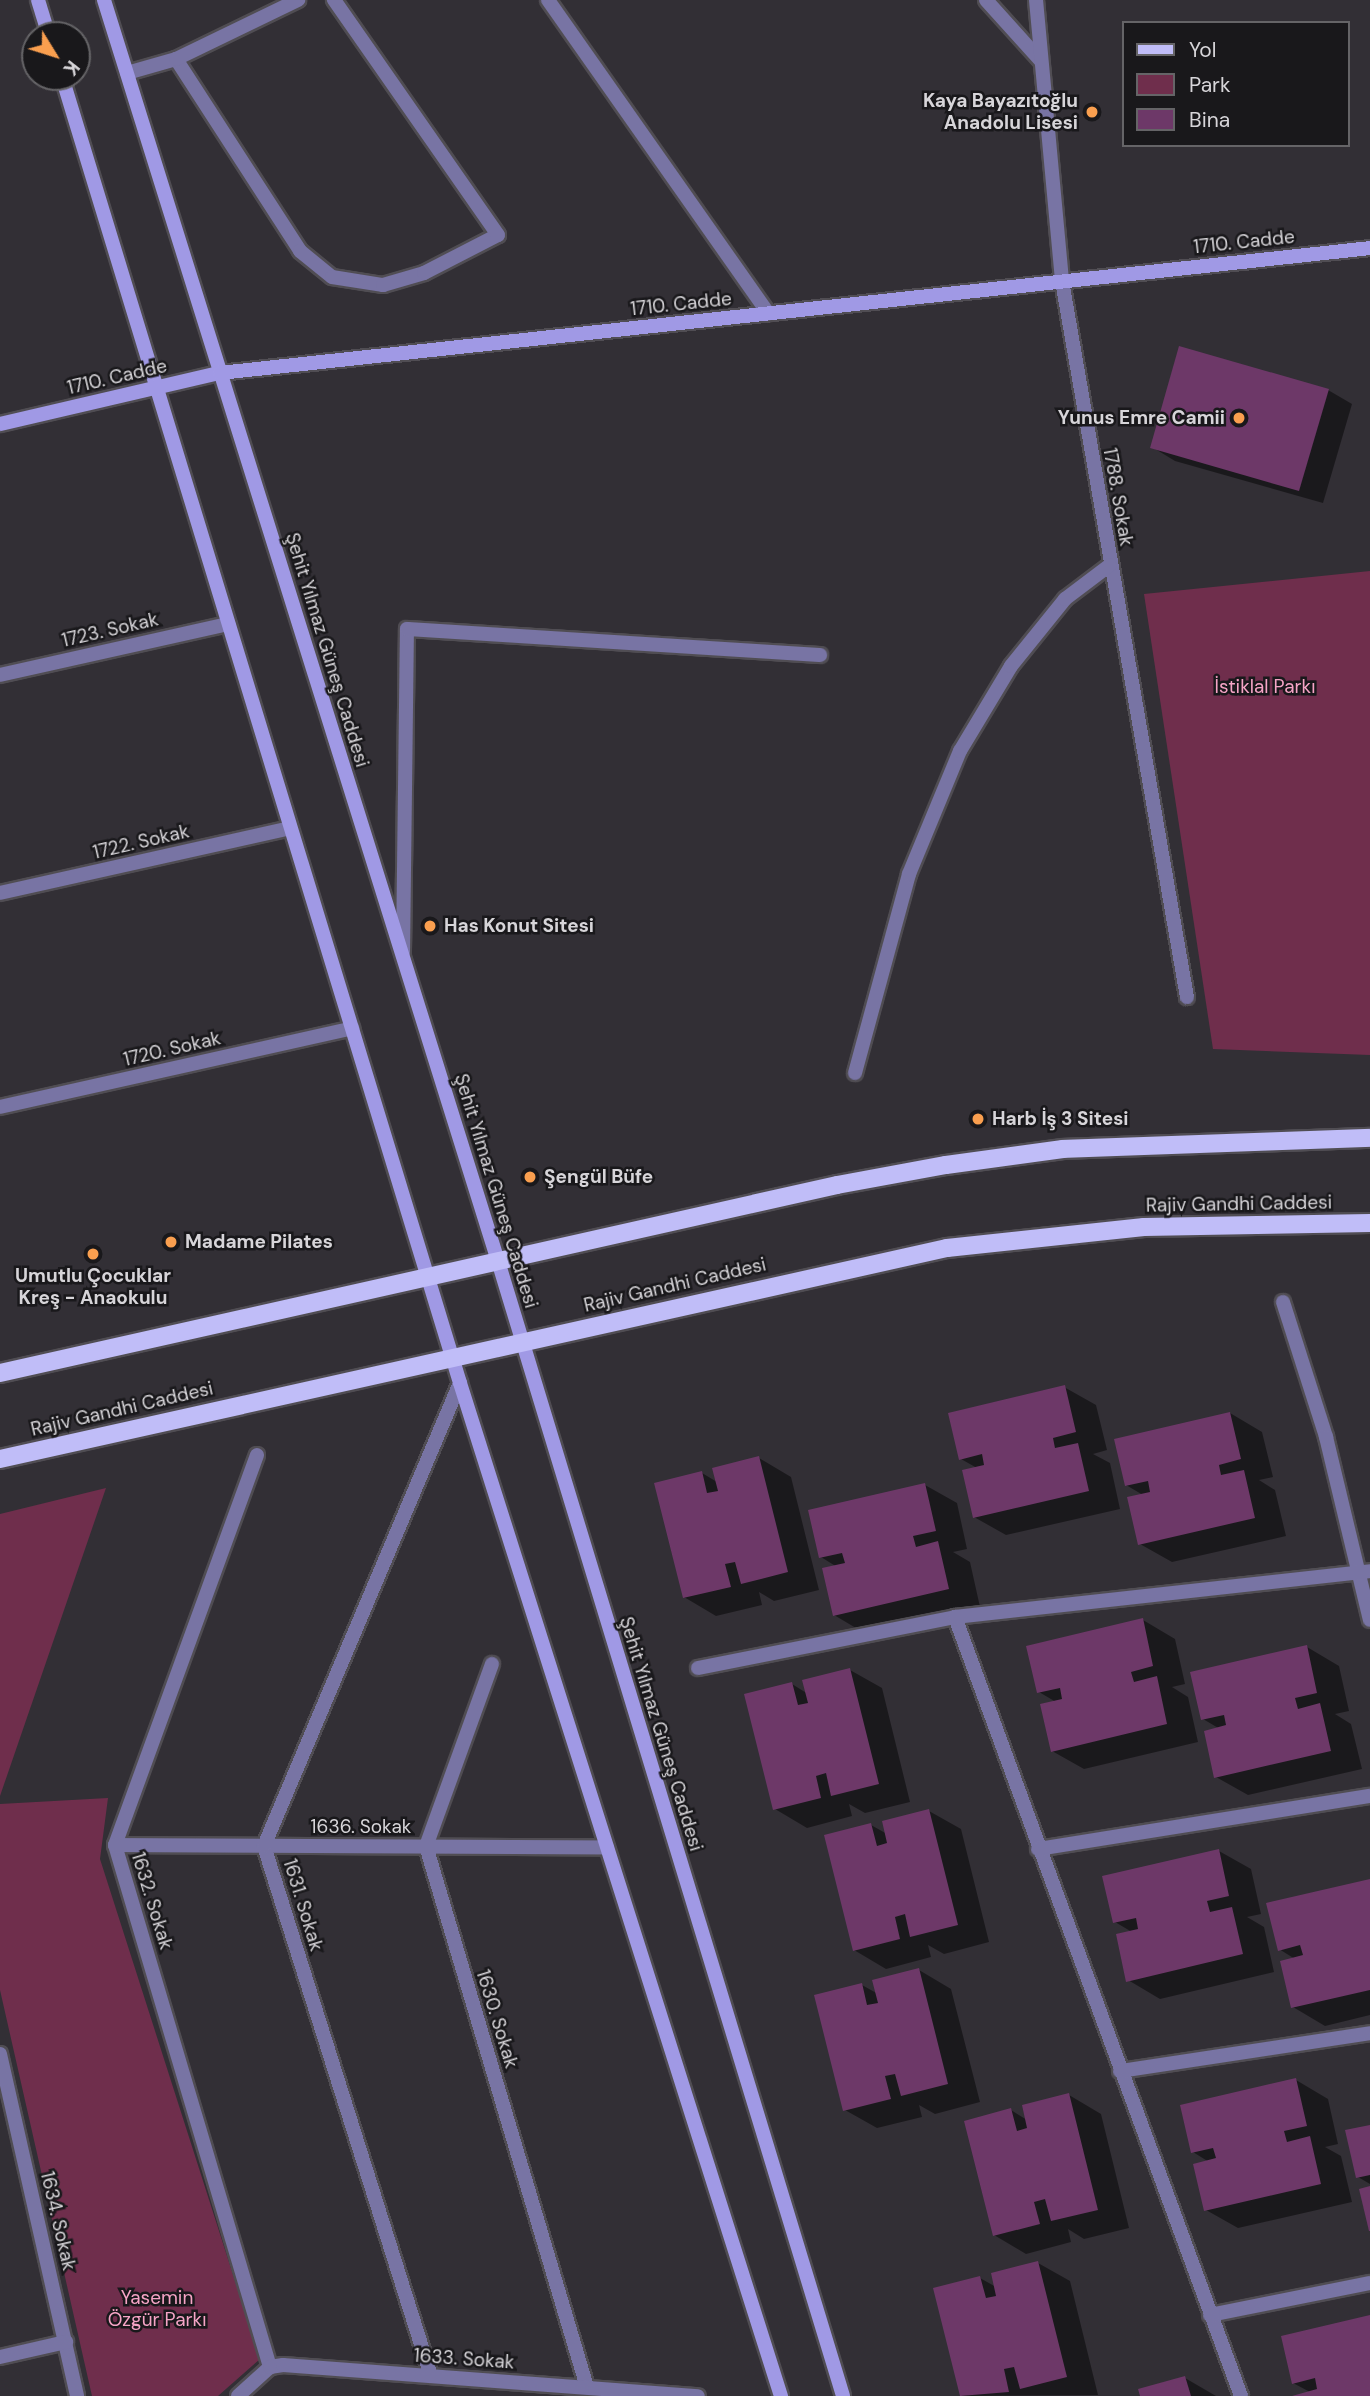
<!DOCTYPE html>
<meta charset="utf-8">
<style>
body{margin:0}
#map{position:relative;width:1370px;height:2396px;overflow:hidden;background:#322f35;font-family:"DM Sans",sans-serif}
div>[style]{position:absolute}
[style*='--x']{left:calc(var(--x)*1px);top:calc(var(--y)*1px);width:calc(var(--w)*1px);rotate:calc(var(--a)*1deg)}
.green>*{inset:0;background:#6f2e4c}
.shadow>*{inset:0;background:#0007}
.building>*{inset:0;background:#6d3868}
.roads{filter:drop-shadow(2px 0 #504d53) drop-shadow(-2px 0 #504d53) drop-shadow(0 2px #504d53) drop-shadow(0 -2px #504d53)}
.street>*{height:14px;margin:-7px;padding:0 7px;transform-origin:7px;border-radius:7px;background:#7874a4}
.secondary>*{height:14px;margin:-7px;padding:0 7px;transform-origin:7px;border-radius:7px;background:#a099e5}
.primary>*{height:18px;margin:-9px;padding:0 9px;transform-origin:9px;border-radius:9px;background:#c0bdf8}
.dots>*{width:19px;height:19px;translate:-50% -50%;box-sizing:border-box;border:4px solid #19181b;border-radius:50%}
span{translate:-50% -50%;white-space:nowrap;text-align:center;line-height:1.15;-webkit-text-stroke:5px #19181b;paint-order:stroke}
.poi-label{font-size:19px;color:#d7d5d9;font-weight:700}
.right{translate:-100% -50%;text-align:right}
.left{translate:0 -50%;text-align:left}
.street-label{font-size:19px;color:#d7d5d9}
.park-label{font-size:19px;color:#f6a4c6}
.legend{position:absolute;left:1122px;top:21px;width:228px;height:126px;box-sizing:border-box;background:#19181b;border:2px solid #656467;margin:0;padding:9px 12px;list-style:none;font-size:21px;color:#d7d5d9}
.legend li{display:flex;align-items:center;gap:14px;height:35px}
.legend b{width:35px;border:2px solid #656467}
.north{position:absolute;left:21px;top:21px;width:70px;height:70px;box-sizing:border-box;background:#19181b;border:2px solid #656467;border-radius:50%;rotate:128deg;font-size:19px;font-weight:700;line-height:28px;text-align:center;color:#d7d5d9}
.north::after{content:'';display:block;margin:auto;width:24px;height:32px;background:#fa9f4f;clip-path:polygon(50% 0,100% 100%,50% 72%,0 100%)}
</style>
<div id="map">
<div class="green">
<i style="clip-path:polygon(1370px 571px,1370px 1055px,1213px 1049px,1144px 594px)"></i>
<i style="clip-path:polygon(106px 1488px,0 1796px,0 1514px)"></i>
<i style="clip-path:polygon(108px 1798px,100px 1859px,260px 2359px,218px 2396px,92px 2396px,0 1990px,0 1804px)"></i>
</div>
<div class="shadow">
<i style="clip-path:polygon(1328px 390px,1352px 404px,1323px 503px,1175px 461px,1152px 447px)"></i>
<i style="clip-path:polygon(1064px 1387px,1096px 1405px,1107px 1450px,1093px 1454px,1110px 1463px,1120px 1509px,1006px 1535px,974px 1517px,977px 1468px,961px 1459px)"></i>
<i style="clip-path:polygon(1230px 1413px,1262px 1432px,1273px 1477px,1259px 1480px,1275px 1490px,1286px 1536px,1172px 1562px,1140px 1544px,1143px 1495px,1126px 1485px)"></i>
<i style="clip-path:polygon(759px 1458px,791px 1477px,819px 1590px,774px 1601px,759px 1592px,762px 1605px,716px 1616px,684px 1597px,702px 1473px,717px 1482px)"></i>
<i style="clip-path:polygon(925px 1485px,957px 1503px,967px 1549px,953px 1552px,970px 1562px,980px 1607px,866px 1634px,834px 1615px,837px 1567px,821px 1557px)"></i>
<i style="clip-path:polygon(1143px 1620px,1175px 1639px,1185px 1684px,1172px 1687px,1188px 1697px,1198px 1742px,1084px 1769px,1052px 1751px,1056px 1702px,1039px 1692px)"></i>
<i style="clip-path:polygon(1307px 1647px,1339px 1666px,1349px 1711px,1335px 1714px,1351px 1724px,1362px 1769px,1248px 1795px,1216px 1777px,1220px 1729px,1203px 1719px)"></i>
<i style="clip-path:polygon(850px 1670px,882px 1688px,910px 1802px,865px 1813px,849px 1804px,852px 1816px,807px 1828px,775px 1809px,792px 1684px,808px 1694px)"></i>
<i style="clip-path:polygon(929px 1811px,961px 1829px,989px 1942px,944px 1954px,928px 1945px,931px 1957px,886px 1969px,854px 1950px,871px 1825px,887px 1834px)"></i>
<i style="clip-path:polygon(1219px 1851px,1251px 1869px,1261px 1914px,1247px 1917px,1264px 1927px,1274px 1972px,1160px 1999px,1128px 1980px,1132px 1932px,1115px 1922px)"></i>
<i style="clip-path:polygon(1370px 1880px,1370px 2015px,1325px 2026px,1293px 2007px,1295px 1959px,1279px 1949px)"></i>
<i style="clip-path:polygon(919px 1970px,951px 1989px,980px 2102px,935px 2114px,919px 2105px,922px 2117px,877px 2128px,845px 2110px,862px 1985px,878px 1994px)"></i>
<i style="clip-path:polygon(1296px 2080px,1328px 2099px,1338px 2144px,1325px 2147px,1341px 2156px,1352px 2202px,1238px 2228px,1206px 2210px,1209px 2162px,1193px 2152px)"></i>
<i style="clip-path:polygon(1069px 2095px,1101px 2114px,1129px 2228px,1084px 2239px,1068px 2229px,1071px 2242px,1026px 2254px,994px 2235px,1011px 2110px,1027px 2120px)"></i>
<i style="clip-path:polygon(1370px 2126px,1370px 2184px,1358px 2177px)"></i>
<i style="clip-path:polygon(1038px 2263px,1070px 2281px,1098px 2395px,962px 2396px,935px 2289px,980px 2278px,996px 2287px)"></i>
<i style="clip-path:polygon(1370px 2317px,1370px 2396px,1297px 2396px,1310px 2392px,1293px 2383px)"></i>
<i style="clip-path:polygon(1185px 2378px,1216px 2396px,1142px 2396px)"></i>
</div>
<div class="building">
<i style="clip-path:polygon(1179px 346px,1329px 389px,1299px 491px,1150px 448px)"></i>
<i style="clip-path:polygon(1065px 1385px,1076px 1432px,1053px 1438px,1055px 1448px,1078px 1443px,1089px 1491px,973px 1518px,962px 1470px,984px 1465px,982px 1454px,959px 1460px,948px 1413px)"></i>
<i style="clip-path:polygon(1230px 1412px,1241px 1459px,1219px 1465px,1221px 1475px,1244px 1470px,1255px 1518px,1138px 1545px,1127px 1497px,1150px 1492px,1148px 1481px,1125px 1486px,1114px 1439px)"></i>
<i style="clip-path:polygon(759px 1456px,788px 1572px,741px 1584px,735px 1562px,725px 1564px,731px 1587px,683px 1598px,654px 1483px,702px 1471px,707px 1493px,718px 1491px,712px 1468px)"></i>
<i style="clip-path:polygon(925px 1483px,936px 1531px,913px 1536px,916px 1547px,938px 1541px,949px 1589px,833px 1616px,822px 1568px,845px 1563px,842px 1553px,819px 1558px,808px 1510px)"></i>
<i style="clip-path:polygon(1143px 1618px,1153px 1666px,1131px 1672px,1134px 1682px,1157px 1676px,1167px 1724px,1051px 1752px,1040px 1704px,1062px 1699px,1060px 1688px,1037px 1693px,1026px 1646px)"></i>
<i style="clip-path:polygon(1307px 1645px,1317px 1693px,1295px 1698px,1298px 1709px,1320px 1703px,1331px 1751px,1214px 1778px,1204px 1731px,1226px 1725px,1224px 1715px,1201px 1720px,1190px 1672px)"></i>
<i style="clip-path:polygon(850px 1668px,879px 1784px,831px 1796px,826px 1773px,816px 1776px,821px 1798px,773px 1810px,744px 1694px,792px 1682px,798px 1705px,808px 1703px,802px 1680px)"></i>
<i style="clip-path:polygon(929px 1809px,958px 1925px,910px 1937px,905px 1914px,895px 1917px,900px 1939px,853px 1951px,824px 1835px,871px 1823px,877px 1846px,887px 1843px,882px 1821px)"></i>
<i style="clip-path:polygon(1219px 1849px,1229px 1896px,1207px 1901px,1210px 1912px,1232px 1907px,1243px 1954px,1126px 1982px,1116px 1934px,1138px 1929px,1136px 1918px,1113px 1923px,1102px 1876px)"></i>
<i style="clip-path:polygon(1370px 1879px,1370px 1990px,1291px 2008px,1280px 1961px,1303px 1955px,1300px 1945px,1278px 1951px,1266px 1903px)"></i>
<i style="clip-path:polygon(919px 1968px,948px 2084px,901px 2096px,895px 2074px,885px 2076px,891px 2099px,843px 2111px,814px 1995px,862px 1983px,867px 2005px,878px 2003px,872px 1980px)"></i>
<i style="clip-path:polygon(1296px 2078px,1307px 2126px,1284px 2131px,1287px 2142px,1310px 2136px,1321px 2184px,1204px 2211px,1193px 2164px,1216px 2158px,1213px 2148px,1191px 2153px,1180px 2105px)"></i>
<i style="clip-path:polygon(1069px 2093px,1098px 2210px,1051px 2221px,1045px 2199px,1034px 2202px,1040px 2224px,993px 2236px,964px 2121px,1011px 2108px,1017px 2131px,1027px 2128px,1022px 2105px)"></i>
<i style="clip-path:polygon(1370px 2125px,1370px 2175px,1356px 2178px,1345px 2130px)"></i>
<i style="clip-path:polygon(1370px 2186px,1370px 2231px,1369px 2231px,1359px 2189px)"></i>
<i style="clip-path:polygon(1038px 2261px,1067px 2377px,1020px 2389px,1014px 2367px,1004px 2369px,1009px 2392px,960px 2396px,933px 2288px,980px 2276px,986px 2298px,996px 2296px,991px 2273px)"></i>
<i style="clip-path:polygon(1370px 2315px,1370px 2396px,1292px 2396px,1317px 2389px,1315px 2378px,1292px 2384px,1281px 2336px)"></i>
<i style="clip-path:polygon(1185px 2376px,1191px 2396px,1140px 2396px,1138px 2389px)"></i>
</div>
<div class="roads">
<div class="street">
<i style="--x:548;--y:0;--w:383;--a:54.9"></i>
<i style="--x:986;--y:0;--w:82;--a:48"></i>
<i style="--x:1036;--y:0;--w:282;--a:84.7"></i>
<i style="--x:1062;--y:281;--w:727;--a:80.1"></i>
<i style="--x:176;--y:59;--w:229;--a:57.1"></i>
<i style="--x:300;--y:251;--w:41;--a:39.1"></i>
<i style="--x:332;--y:277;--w:52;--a:8.9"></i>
<i style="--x:383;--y:285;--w:43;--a:-16.3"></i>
<i style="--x:424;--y:273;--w:83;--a:-27.2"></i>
<i style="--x:498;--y:235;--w:287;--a:-124.9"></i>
<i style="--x:127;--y:73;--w:51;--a:-15.9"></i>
<i style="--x:176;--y:59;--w:136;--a:-25.8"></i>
<i style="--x:0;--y:675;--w:234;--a:-12.6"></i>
<i style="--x:0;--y:893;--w:297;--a:-12.6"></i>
<i style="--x:403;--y:952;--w:323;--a:-89.3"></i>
<i style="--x:407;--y:629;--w:414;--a:3.6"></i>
<i style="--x:855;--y:1073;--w:206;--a:-74.8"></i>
<i style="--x:909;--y:874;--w:133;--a:-67.5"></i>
<i style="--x:960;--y:751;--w:99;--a:-59"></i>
<i style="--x:1011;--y:666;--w:86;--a:-51.1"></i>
<i style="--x:1065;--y:599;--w:56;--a:-37.1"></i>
<i style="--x:0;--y:1107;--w:361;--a:-12.6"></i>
<i style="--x:1283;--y:1302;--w:142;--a:72.3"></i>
<i style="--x:1326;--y:1437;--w:188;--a:76.5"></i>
<i style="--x:257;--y:1455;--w:415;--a:110"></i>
<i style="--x:115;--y:1845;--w:545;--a:73.46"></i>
<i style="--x:955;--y:1617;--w:830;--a:69.84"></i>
<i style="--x:492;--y:1664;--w:194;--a:109.9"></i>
<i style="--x:426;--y:1846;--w:564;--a:73.43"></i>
<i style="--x:698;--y:1668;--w:262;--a:-11.2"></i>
<i style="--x:955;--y:1617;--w:418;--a:-6.3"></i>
<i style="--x:115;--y:1845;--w:492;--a:0.3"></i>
<i style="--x:1038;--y:1849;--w:336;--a:-9.1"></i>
<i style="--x:0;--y:2054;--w:351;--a:77.3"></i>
<i style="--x:1120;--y:2071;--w:253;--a:-8.6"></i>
<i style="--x:1210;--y:2315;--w:163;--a:-11.3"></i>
<i style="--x:0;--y:2357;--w:68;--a:-12.8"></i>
<i style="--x:431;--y:2376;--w:556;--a:-107.49"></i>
<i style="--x:264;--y:1846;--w:503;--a:-67.06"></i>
<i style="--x:238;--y:2396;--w:43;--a:-42.2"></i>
<i style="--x:270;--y:2367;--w:13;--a:-9"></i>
<i style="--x:283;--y:2365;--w:416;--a:4.3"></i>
</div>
<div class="secondary">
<i style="--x:38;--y:0;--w:37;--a:73"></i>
<i style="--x:104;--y:0;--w:1321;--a:72.65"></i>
<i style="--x:498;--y:1261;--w:1186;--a:73.09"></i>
<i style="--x:62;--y:77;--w:1365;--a:73.05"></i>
<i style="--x:460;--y:1383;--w:1063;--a:72.42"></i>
<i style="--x:0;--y:424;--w:226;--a:-13.1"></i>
<i style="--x:220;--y:373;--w:1157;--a:-6.2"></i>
</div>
<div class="primary">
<i style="--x:0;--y:1373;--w:858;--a:-12.66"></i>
<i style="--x:837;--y:1185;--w:111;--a:-10.4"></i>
<i style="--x:946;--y:1165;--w:118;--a:-7.8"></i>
<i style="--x:1063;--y:1149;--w:307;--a:-2.1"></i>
<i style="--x:0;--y:1459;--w:970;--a:-12.56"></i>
<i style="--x:947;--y:1248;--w:198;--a:-6.1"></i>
<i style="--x:1144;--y:1227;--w:226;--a:-1"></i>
</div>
</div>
<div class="dots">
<i style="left:1092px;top:112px;background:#fa9f4f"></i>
<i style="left:1239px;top:418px;background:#fa9f4f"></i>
<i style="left:430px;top:926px;background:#fa9f4f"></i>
<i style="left:978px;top:1119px;background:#fa9f4f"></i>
<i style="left:530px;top:1177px;background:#fa9f4f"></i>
<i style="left:171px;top:1242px;background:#fa9f4f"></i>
<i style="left:93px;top:1254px;background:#fa9f4f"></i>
</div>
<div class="poi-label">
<span class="right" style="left:1078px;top:112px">Kaya Bayazıtoğlu<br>Anadolu Lisesi</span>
<span class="right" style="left:1225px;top:418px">Yunus Emre Camii</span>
<span class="left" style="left:444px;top:926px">Has Konut Sitesi</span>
<span class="left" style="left:992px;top:1119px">Harb İş 3 Sitesi</span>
<span class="left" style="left:544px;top:1177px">Şengül Büfe</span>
<span class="left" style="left:185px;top:1242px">Madame Pilates</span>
<span style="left:93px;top:1287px">Umutlu Çocuklar<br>Kreş - Anaokulu</span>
</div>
<div class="street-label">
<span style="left:1244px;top:242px;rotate:-6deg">1710. Cadde</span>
<span style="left:681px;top:304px;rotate:-6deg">1710. Cadde</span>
<span style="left:117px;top:377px;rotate:-13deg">1710. Cadde</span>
<span style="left:1118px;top:497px;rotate:80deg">1788. Sokak</span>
<span style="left:110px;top:630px;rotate:-13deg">1723. Sokak</span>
<span style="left:327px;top:650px;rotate:73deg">Şehit Yılmaz Güneş Caddesi</span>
<span style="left:141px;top:842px;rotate:-13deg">1722. Sokak</span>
<span style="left:172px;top:1049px;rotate:-13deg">1720. Sokak</span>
<span style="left:496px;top:1191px;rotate:73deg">Şehit Yılmaz Güneş Caddesi</span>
<span style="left:1239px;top:1204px;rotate:-1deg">Rajiv Gandhi Caddesi</span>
<span style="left:675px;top:1285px;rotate:-13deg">Rajiv Gandhi Caddesi</span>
<span style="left:122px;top:1409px;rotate:-13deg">Rajiv Gandhi Caddesi</span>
<span style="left:661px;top:1734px;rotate:73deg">Şehit Yılmaz Güneş Caddesi</span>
<span style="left:361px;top:1827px">1636. Sokak</span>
<span style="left:152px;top:1901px;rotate:73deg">1632. Sokak</span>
<span style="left:303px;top:1905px;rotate:73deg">1631. Sokak</span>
<span style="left:497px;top:2019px;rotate:73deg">1630. Sokak</span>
<span style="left:58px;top:2221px;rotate:77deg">1634. Sokak</span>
<span style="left:464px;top:2359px;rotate:4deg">1633. Sokak</span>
</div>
<div class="park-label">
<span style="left:1265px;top:687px">İstiklal Parkı</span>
<span style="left:157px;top:2309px">Yasemin<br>Özgür Parkı</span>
</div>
<ul class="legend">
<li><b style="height:9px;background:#c0bdf8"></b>Yol</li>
<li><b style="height:19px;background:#6f2e4c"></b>Park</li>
<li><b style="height:19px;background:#6d3868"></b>Bina</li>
</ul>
<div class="north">K</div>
</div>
